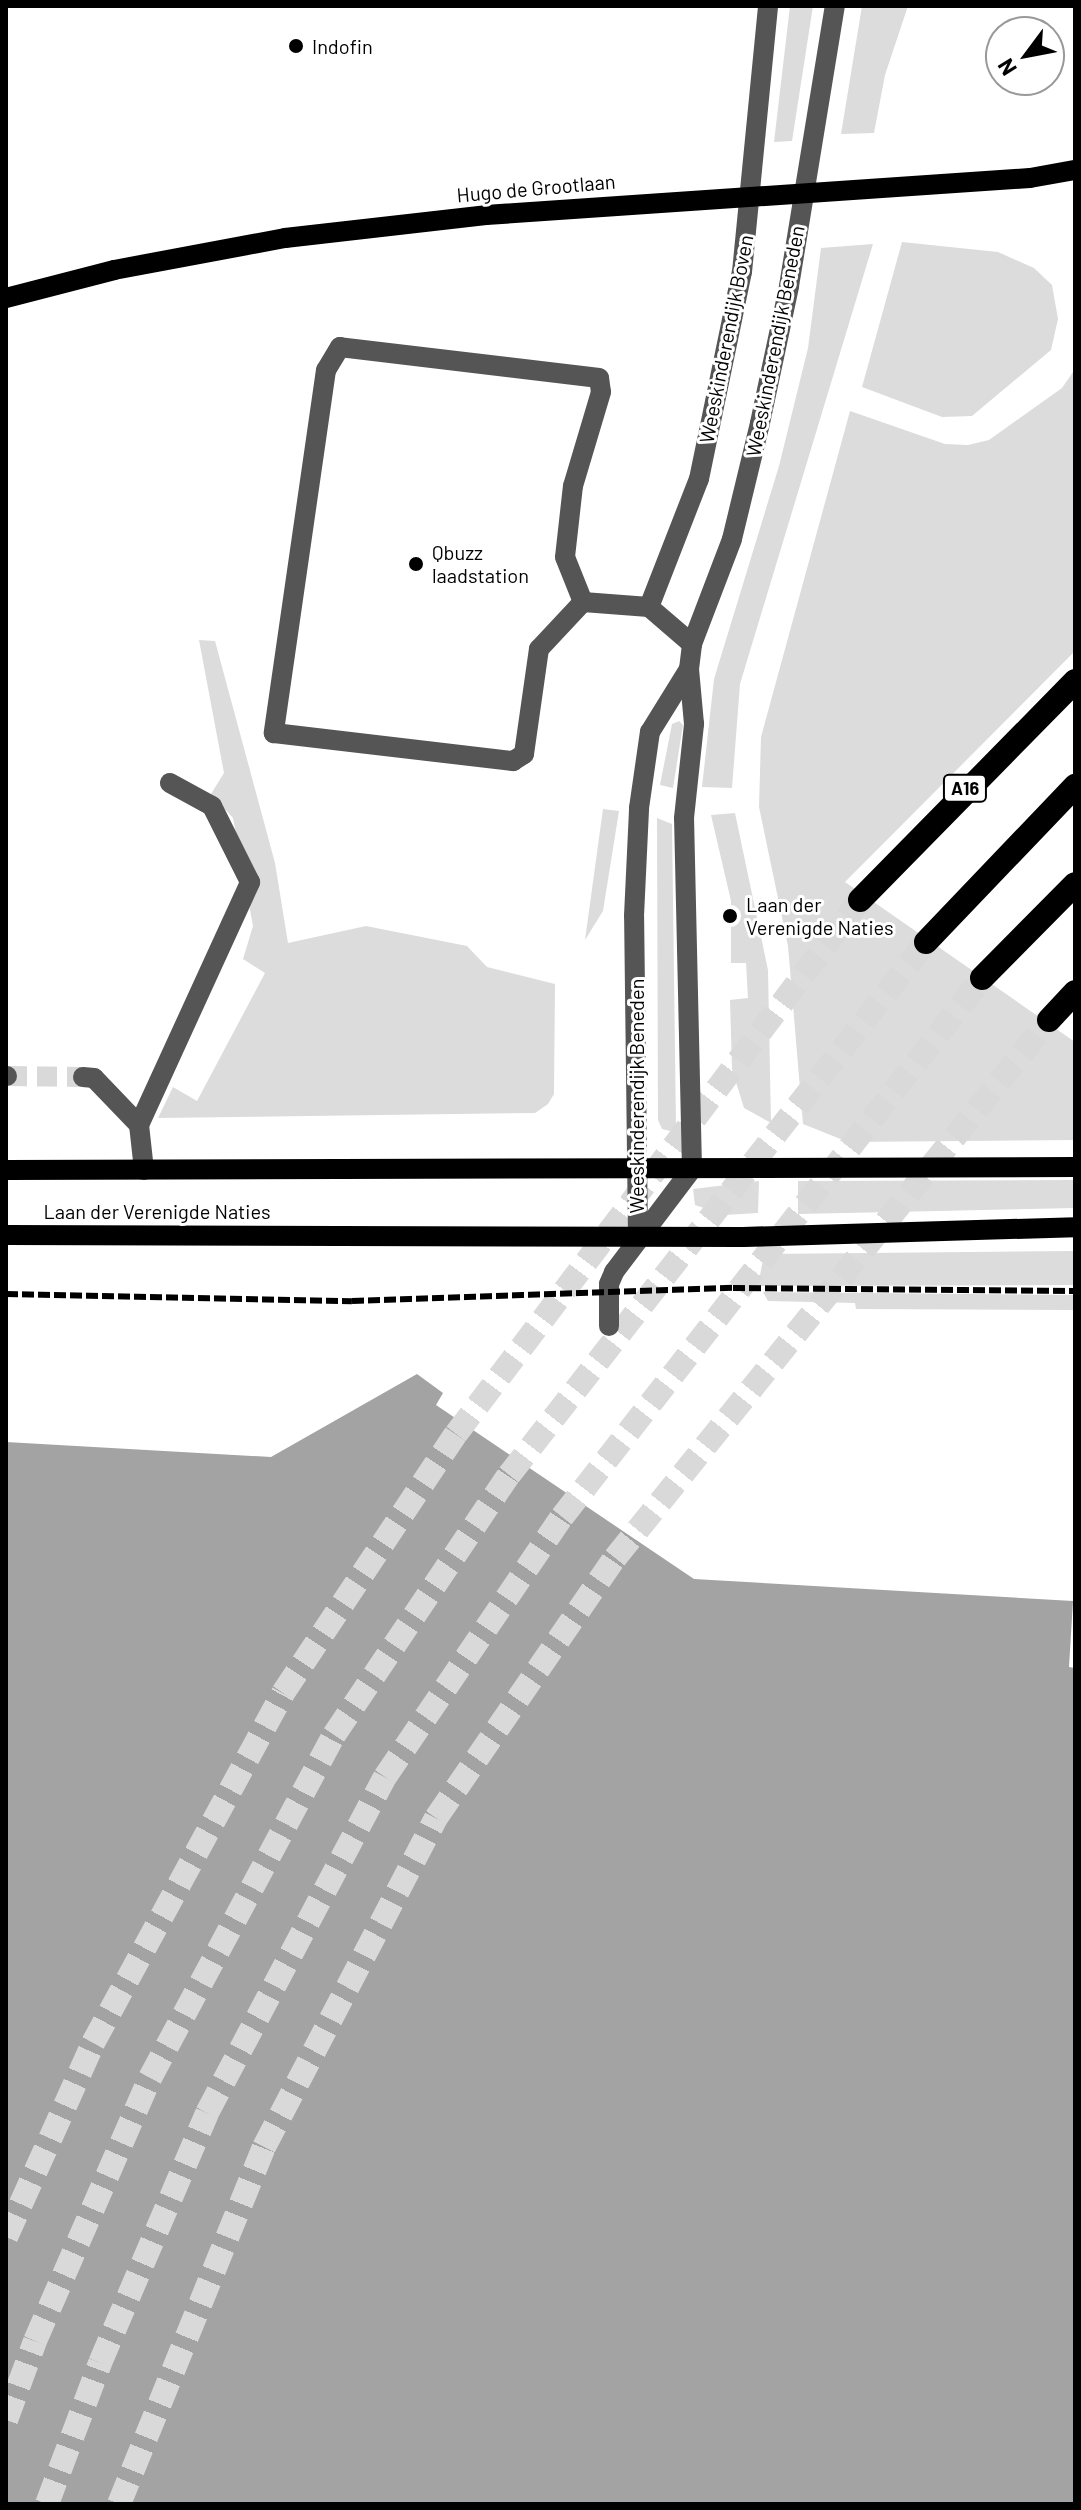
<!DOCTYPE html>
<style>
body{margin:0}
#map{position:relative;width:1081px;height:2510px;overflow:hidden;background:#fff;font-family:Barlow,sans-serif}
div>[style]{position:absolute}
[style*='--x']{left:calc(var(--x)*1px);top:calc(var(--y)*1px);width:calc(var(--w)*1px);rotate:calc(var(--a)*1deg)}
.green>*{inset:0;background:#dcdcdc}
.water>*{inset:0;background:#a3a3a3}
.minor-tunnel>*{height:20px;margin-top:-10px;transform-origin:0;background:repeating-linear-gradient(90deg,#d9d9d9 0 20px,transparent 0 30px)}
.highway-tunnel>*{height:24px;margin-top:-12px;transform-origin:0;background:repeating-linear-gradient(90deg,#d9d9d9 0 24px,transparent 0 36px)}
.minor>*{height:20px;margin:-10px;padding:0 10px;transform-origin:10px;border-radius:10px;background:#555}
.major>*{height:20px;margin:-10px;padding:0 10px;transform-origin:10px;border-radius:10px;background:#000}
.highway>*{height:24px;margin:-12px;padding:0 12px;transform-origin:12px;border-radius:12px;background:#000}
.rail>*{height:6px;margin-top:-3px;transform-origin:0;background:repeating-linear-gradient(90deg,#000 0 12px,transparent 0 16px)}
.dots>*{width:22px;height:22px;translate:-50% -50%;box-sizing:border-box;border:4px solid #fff;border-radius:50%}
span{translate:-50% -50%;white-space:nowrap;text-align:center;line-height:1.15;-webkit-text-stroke:6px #fff;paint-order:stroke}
.shield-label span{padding:2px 6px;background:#fff;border:2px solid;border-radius:6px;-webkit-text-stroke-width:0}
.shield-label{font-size:18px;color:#000;font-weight:700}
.poi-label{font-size:20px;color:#000}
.left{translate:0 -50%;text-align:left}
.street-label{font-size:20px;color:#000}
.frame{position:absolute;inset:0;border:8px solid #000;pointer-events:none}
.north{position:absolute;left:985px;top:16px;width:80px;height:80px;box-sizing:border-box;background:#fff;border:2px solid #999;border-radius:50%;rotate:238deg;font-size:22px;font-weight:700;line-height:32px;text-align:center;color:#000}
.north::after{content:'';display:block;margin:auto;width:28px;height:36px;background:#000;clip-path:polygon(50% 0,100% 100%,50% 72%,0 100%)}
</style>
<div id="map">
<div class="green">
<i style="clip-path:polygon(790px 6px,813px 6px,792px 141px,774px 142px)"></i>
<i style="clip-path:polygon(862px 6px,908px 6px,885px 75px,874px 133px,841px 134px)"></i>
<i style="clip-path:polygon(902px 242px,998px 252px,1034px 268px,1052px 285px,1058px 319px,1051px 350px,972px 416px,942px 417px,862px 387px)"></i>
<i style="clip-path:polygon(873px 244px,740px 684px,732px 788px,702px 787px,714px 679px,779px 466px,808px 348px,821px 248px)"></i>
<i style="clip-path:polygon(1075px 369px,1075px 651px,845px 882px,1075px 1042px,1075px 1140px,848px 1142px,803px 1124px,788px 946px,759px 807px,761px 737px,850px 411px,945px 444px,968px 445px,989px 440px,1062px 388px)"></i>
<i style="clip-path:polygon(199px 640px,215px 641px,275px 863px,288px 943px,366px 926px,467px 946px,487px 967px,555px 984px,554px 1094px,548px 1104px,535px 1113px,158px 1118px,173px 1087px,197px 1101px,265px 973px,243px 959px,253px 926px,233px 818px,211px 794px,224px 773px)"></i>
<i style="clip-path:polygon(679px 721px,683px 725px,673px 788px,660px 785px,672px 724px)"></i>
<i style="clip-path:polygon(603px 809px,619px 811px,603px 911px,585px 940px)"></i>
<i style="clip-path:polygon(735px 813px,768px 970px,771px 1123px,744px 1108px,732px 1069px,730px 1000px,748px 998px,746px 963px,731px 963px,731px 901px,711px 815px)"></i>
<i style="clip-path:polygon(657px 818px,672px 824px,676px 1127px,670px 1131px,662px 1129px,658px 1120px)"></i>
<i style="clip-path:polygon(1075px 1180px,1075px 1208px,798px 1214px,798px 1181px)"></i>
<i style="clip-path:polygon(759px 1181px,758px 1213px,725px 1215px,695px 1205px,693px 1189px)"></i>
<i style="clip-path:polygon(1075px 1251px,1075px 1285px,758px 1286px,764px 1254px)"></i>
<i style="clip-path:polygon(763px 1292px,1075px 1295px,1075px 1310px,856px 1309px,855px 1303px,768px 1301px)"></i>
</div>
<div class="water">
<i style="clip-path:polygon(417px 1374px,443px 1393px,436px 1405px,694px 1579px,1073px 1601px,1069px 1667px,1075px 1668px,1075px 2504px,6px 2504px,6px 1442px,271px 1457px)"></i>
</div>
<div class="minor-tunnel">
<i style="--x:7;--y:1076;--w:76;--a:0.8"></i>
</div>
<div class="highway-tunnel">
<i style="--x:6;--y:2237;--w:213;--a:-65.8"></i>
<i style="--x:93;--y:2043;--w:398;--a:-61.5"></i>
<i style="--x:283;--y:1693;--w:311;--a:-56.3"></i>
<i style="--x:456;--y:1434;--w:670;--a:-52.89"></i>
<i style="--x:6;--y:2420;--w:84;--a:-69.8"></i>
<i style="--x:35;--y:2341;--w:287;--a:-66.4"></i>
<i style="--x:150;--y:2078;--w:389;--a:-61.8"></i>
<i style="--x:334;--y:1735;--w:313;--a:-56.1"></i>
<i style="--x:509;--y:1475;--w:677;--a:-51.96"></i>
<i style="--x:47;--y:2504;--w:151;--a:-69.4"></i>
<i style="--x:100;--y:2363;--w:272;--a:-66.8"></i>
<i style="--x:207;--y:2113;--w:380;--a:-62.1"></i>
<i style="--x:385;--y:1777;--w:315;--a:-55.8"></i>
<i style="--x:562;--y:1517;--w:683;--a:-52.07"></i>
<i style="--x:119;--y:2504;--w:385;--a:-67.9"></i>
<i style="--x:264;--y:2147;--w:371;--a:-62.4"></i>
<i style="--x:436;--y:1818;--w:316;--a:-55.5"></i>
<i style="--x:615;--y:1558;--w:691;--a:-51.11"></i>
</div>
<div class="minor">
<i style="--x:583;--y:602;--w:48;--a:-111.8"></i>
<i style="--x:565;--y:557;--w:71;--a:-83.6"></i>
<i style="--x:573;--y:486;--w:98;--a:-73.4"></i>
<i style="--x:601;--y:392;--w:14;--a:-98"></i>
<i style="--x:599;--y:378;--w:261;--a:-173.2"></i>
<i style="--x:340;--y:347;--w:27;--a:121"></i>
<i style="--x:326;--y:370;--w:367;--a:98.2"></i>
<i style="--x:274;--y:733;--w:241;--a:6.7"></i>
<i style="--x:513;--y:761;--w:13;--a:-32"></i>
<i style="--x:524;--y:754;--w:106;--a:-81.9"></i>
<i style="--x:539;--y:649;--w:64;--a:-46.9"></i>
<i style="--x:583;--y:602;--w:66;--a:4.3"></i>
<i style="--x:649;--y:607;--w:137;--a:-68.7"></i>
<i style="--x:699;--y:479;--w:211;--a:-78.3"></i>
<i style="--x:742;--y:272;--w:267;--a:-84.4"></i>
<i style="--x:649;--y:607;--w:57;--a:40.7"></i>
<i style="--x:6;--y:1076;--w:1;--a:0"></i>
<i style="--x:83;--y:1077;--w:11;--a:5"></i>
<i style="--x:94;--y:1078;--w:65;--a:46.2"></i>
<i style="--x:144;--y:1170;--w:45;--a:-96.3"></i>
<i style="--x:139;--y:1125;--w:267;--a:-65.4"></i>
<i style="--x:250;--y:882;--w:85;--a:-116.6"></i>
<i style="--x:212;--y:806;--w:48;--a:-151.3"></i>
<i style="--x:638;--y:1236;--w:320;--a:-90.7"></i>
<i style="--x:634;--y:916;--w:108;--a:-87.3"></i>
<i style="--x:639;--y:808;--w:77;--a:-81.8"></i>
<i style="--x:650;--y:732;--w:74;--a:-58.2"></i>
<i style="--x:609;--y:1326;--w:42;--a:-90"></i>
<i style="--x:609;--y:1284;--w:13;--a:-67"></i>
<i style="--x:614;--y:1272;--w:129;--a:-52.9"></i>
<i style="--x:692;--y:1169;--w:351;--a:-91.3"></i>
<i style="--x:684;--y:818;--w:95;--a:-83.9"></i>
<i style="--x:694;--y:724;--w:55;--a:-95.2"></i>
<i style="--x:689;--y:669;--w:25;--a:-83"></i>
<i style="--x:692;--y:644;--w:112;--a:-69.1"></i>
<i style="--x:732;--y:539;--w:119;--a:-76.4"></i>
<i style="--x:760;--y:423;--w:140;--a:-78"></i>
<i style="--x:789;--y:286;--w:284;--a:-80.7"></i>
</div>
<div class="major">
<i style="--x:6;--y:298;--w:112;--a:-14.5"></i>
<i style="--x:114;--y:270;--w:174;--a:-10.6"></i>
<i style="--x:285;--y:238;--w:202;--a:-6.5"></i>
<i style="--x:486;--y:215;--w:545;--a:-3.89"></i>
<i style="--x:1030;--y:178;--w:46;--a:-10.1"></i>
<i style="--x:6;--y:1170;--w:1069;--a:-0.16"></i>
<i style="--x:6;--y:1235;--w:737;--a:0.16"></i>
<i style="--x:743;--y:1237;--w:332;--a:-1.7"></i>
</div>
<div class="highway">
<i style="--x:860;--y:900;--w:307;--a:-45.5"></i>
<i style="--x:926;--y:942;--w:216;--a:-46.3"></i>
<i style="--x:982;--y:978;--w:132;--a:-45.3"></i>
<i style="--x:1049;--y:1020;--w:38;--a:-47"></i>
</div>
<div class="rail">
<i style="--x:6;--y:1294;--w:346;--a:1.2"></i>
<i style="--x:352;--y:1301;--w:381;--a:-2"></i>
<i style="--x:733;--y:1288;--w:342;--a:0.5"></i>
</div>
<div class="dots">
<i style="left:296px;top:46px;background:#000"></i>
<i style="left:416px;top:564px;background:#000"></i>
<i style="left:730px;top:916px;background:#000"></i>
</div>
<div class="shield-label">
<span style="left:965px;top:788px">A16</span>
</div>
<div class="poi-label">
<span class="left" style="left:312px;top:46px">Indofin</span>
<span class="left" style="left:432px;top:564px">Qbuzz<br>laadstation</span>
<span class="left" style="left:746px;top:916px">Laan der<br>Verenigde Naties</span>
</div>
<div class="street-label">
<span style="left:536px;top:188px;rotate:-5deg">Hugo de Grootlaan</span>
<span style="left:726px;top:339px;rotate:-79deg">Weeskinderendijk Boven</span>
<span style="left:775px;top:341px;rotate:-79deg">Weeskinderendijk Beneden</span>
<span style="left:636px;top:1096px;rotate:-90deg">Weeskinderendijk Beneden</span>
<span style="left:157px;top:1211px">Laan der Verenigde Naties</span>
</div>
<div class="frame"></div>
<div class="north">N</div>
</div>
